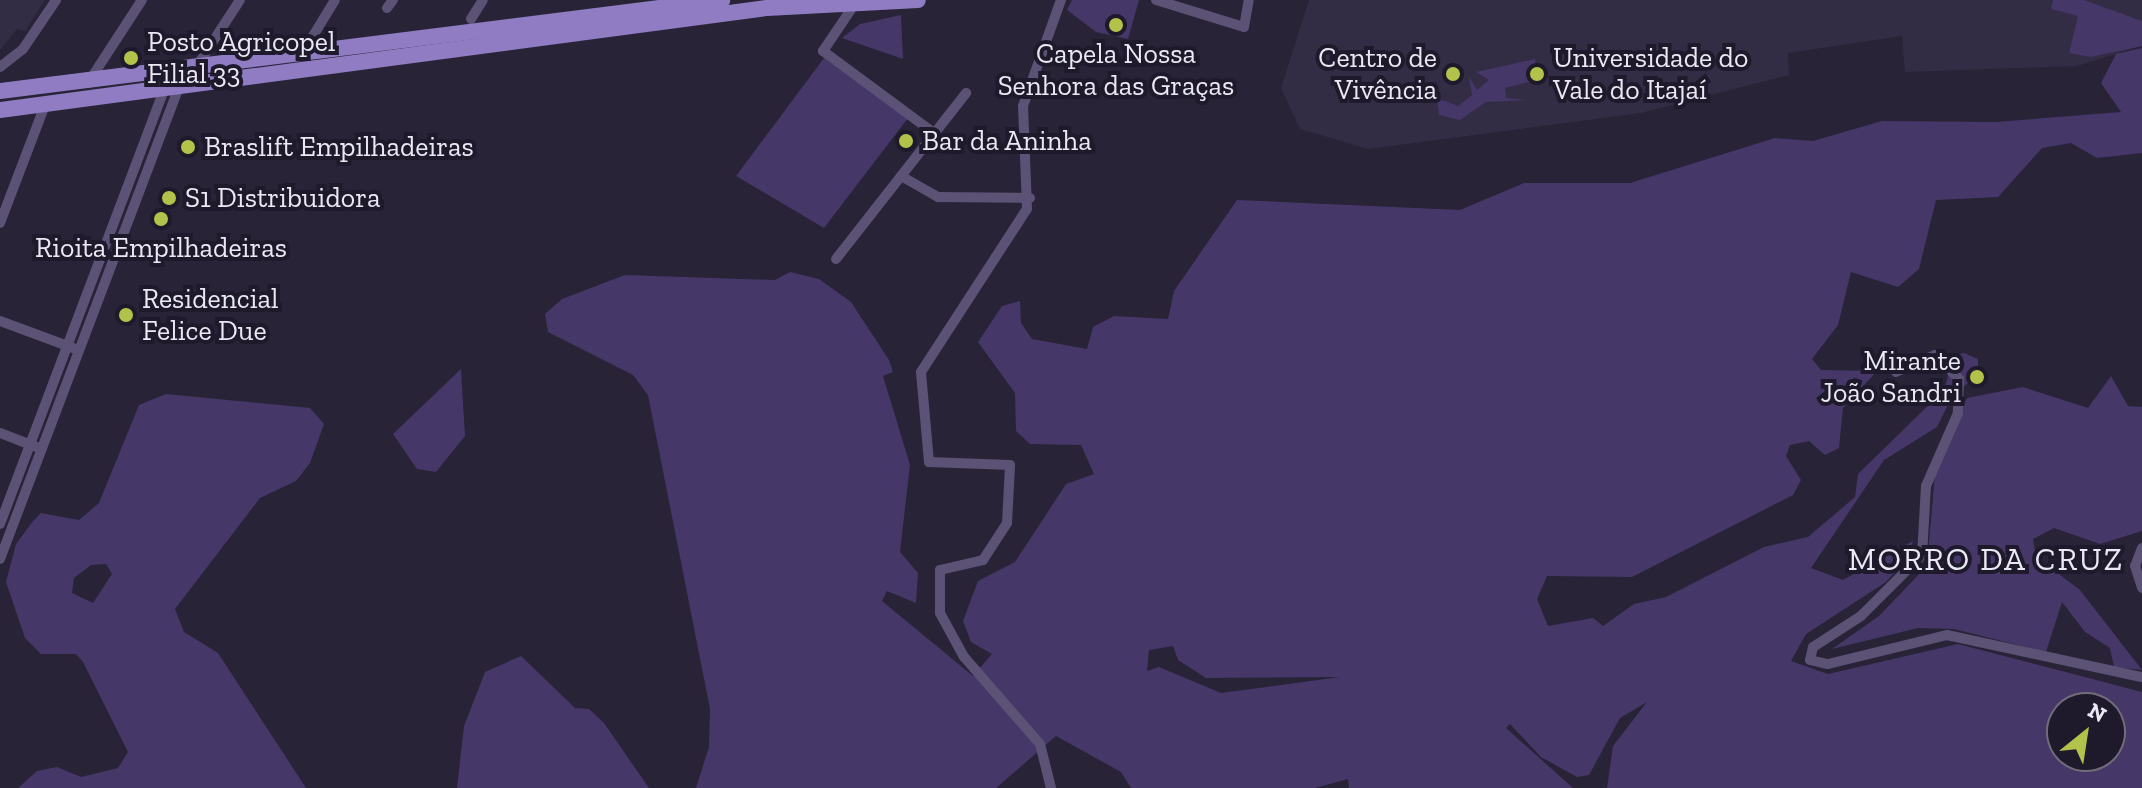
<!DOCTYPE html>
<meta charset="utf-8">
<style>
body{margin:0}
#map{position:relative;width:2142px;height:788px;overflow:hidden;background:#282336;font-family:"Zilla Slab",serif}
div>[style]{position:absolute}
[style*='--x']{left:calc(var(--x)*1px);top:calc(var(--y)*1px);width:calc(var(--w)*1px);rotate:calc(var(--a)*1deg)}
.built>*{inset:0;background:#332c45}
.green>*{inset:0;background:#463769}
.minor>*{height:10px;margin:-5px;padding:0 5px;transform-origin:5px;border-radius:5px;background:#5b5275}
.primary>*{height:16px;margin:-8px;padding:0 8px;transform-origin:8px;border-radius:8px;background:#8f7cc2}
.dots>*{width:22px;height:22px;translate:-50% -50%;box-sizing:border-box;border:4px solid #1e1a2b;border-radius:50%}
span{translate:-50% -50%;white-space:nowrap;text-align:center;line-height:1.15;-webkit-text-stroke:8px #1e1a2b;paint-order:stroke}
.poi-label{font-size:28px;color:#eae8f4}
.left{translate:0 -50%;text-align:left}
.right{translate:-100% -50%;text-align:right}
.quarter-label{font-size:32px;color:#eae8f4;letter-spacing:2px}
.north{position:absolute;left:2046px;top:692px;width:80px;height:80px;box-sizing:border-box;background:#1e1a2b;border:2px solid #706c7b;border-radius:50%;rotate:30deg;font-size:22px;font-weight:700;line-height:32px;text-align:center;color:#eae8f4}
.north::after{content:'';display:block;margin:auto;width:28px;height:36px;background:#b3c24b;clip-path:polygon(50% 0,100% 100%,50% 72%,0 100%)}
</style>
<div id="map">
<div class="built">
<i style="clip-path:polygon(0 0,45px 0,25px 31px,17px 29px,0 50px)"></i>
<i style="clip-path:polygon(1309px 0,2142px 0,2142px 46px,2077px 66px,1905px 72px,1902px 36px,1788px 53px,1789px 75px,1641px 113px,1368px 149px,1300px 129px,1281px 88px)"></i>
</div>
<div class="green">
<i style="clip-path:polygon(1072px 0,1139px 0,1128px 39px,1096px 32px,1067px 10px)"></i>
<i style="clip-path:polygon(2053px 0,2084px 0,2142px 21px,2142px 46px,2091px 57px,2069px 53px,2078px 16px,2051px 9px)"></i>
<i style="clip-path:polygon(901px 15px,903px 59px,842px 38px,860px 24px)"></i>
<i style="clip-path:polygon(evenodd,2142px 48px,2142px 153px,2097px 158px,2071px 143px,2042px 148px,1998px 197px,1936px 200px,1919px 269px,1898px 287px,1851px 272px,1838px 325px,1812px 359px,1821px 370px,1877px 371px,1843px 408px,1839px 448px,1825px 455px,1809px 441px,1790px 445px,1786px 456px,1801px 480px,1793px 495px,1632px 577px,1547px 576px,1537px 599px,1548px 626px,1593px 618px,1603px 626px,1634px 604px,1666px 597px,1764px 547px,1808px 537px,1855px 497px,1858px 474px,1944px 390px,1954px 355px,1964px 353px,1978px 359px,1978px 375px,1953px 395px,1937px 427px,1884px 460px,1811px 568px,1843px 580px,1913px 541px,1908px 557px,1886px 582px,1806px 634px,1791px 661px,1828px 674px,1958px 644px,2142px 692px,2142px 788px,1607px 788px,1613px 746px,1647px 702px,1620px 718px,1589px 775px,1577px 777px,1541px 757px,1510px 724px,1506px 728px,1573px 788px,1349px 788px,1348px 779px,1315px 788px,1131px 788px,1121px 772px,1056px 736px,996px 788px,696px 788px,709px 747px,710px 709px,648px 395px,633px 375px,548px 332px,545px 314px,562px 299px,625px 275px,775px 280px,790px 272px,819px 279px,851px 302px,889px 360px,893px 372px,883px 376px,910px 465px,900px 552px,918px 573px,916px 603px,887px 591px,882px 601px,973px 676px,992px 654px,971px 642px,963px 621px,978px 581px,1015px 562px,1066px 484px,1094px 474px,1081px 445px,1030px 444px,1016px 431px,1015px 393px,978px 342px,1002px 306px,1020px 301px,1021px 323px,1032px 339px,1087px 349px,1093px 327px,1114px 316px,1168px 319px,1174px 291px,1237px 200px,1460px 210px,1524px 183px,1630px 183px,1775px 138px,1813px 141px,1882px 121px,1996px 122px,2121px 112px,2101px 83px,2116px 54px,2142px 48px,1173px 646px,1178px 660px,1206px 678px,1340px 677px,1221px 693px,1159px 667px,1147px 671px,1149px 650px,1173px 646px,2142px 48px,2062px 708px,2110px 708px,2110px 756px,2062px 756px,2062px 708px)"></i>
<i style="clip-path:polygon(824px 58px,908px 118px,824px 228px,736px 176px)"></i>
<i style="clip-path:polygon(1535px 59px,1537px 80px,1505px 88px,1506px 98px,1526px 100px,1486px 102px,1460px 120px,1439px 115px,1437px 98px,1458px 106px,1472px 95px,1469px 77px,1477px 90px,1489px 80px,1476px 72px)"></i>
<i style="clip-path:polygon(461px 369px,465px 436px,436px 472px,417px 469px,393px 434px)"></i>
<i style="clip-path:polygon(2111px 376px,2128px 406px,2142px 407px,2142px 531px,2100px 544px,2054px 528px,2033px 539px,2036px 557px,2080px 590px,2142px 670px,2114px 667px,2110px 648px,2085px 632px,2062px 602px,2046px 652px,1954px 629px,1918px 628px,1832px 649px,1879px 616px,1927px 566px,1936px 462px,1967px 398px,2023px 387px,2088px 408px)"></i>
<i style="clip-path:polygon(evenodd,166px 394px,310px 408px,324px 424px,310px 463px,296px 481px,260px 498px,175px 609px,184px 632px,218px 653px,306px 788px,18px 788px,37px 771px,57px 767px,81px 777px,118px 768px,128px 752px,83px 662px,76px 654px,41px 654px,25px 638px,6px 582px,16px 544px,33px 521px,41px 513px,79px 520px,99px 503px,139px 405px,166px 394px,91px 565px,106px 564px,112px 574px,93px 603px,72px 593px,74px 578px,91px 565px)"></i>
<i style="clip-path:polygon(521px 656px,575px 708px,589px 709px,604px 723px,649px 788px,457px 788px,464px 726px,485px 672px)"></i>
</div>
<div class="minor">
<i style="--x:1156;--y:0;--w:92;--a:17.1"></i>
<i style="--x:1244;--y:27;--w:27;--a:-80"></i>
<i style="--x:387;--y:8;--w:10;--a:-53"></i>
<i style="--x:852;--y:8;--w:52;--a:124"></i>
<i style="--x:823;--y:51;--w:138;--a:36.5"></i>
<i style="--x:471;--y:19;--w:22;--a:-58"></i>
<i style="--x:313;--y:36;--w:42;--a:-58.6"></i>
<i style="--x:0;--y:67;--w:29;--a:-38"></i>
<i style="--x:23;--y:49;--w:59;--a:-56"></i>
<i style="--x:195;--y:69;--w:82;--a:-56.9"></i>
<i style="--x:88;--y:83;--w:99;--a:-57"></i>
<i style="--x:901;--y:176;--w:43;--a:29.6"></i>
<i style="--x:938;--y:197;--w:92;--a:0.6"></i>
<i style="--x:0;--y:223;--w:126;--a:-69.1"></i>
<i style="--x:836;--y:259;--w:211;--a:-51.9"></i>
<i style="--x:0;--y:321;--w:78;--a:20.3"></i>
<i style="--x:1896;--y:372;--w:43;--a:-23.6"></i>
<i style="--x:1935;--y:355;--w:34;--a:45"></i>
<i style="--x:1959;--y:379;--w:34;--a:92"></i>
<i style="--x:1958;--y:413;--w:80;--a:113.7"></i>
<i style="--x:1926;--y:486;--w:69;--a:93.3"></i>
<i style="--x:1922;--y:555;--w:86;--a:135"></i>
<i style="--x:1861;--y:616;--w:57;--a:147.1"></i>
<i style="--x:1813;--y:647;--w:13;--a:103"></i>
<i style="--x:1810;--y:660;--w:18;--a:13"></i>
<i style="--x:1828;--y:664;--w:122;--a:-13.7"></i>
<i style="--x:1947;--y:635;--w:199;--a:12.2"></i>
<i style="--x:0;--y:433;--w:39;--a:21"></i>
<i style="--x:0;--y:524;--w:465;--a:-69.3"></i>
<i style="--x:2142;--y:548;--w:19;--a:111"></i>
<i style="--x:2135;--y:566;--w:23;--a:72"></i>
<i style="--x:0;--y:559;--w:505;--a:-69.23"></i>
<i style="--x:1051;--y:788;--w:45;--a:-104"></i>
<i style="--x:1040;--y:744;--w:116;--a:-131.1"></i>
<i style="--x:964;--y:657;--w:50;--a:-118.6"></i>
<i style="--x:940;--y:613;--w:43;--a:-90"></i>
<i style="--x:940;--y:570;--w:44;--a:-13.1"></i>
<i style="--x:983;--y:560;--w:44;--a:-57"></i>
<i style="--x:1007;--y:523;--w:58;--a:-87"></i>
<i style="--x:1010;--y:465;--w:81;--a:-177.9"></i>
<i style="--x:929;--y:462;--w:90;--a:-95.1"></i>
<i style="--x:921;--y:372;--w:194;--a:-57"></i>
<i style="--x:1027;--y:209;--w:103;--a:-92.2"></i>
<i style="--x:1023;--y:106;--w:113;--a:-70.3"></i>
</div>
<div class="primary">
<i style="--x:0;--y:91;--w:728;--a:-7.18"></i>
<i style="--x:0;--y:110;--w:774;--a:-7.58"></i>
<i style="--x:767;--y:8;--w:151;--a:-3"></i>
</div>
<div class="dots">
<i style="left:1116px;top:25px;background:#b3c24b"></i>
<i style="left:131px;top:58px;background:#b3c24b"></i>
<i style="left:1453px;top:74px;background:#b3c24b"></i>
<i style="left:1537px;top:74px;background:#b3c24b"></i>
<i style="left:906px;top:141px;background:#b3c24b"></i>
<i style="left:188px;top:147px;background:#b3c24b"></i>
<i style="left:169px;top:198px;background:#b3c24b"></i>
<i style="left:161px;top:219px;background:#b3c24b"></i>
<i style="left:126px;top:315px;background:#b3c24b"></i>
<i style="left:1977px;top:377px;background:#b3c24b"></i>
</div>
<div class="poi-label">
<span class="left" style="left:147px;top:58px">Posto Agricopel<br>Filial 33</span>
<span style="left:1116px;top:70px">Capela Nossa<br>Senhora das Graças</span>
<span class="right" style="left:1437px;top:74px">Centro de<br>Vivência</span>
<span class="left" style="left:1553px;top:74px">Universidade do<br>Vale do Itajaí</span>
<span class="left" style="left:922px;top:141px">Bar da Aninha</span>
<span class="left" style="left:204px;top:147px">Braslift Empilhadeiras</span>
<span class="left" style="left:185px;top:198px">S1 Distribuidora</span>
<span style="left:161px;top:248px">Rioita Empilhadeiras</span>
<span class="left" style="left:142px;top:315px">Residencial<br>Felice Due</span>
<span class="right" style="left:1961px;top:377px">Mirante<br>João Sandri</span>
</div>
<div class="quarter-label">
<span style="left:1986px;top:559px">MORRO DA CRUZ</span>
</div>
<div class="north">N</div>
</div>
